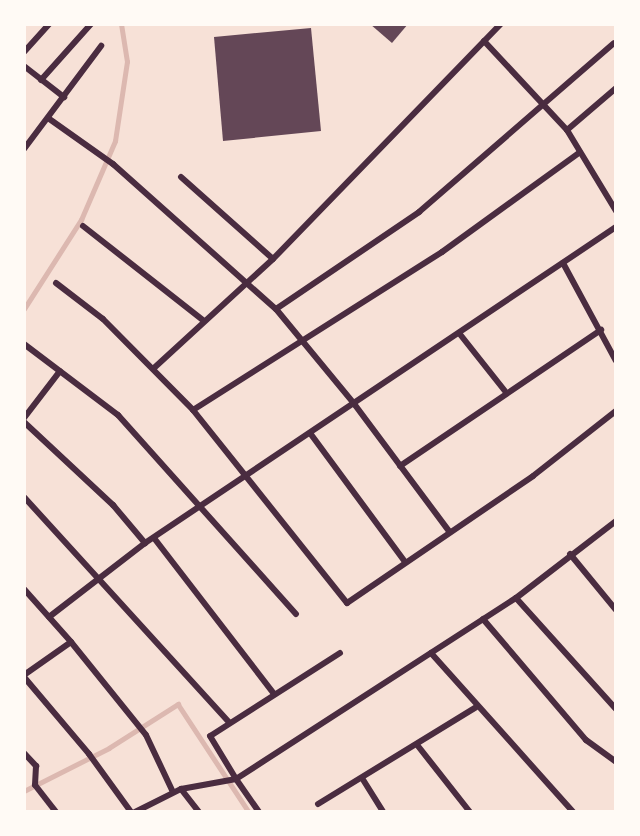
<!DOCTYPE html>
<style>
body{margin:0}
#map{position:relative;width:640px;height:836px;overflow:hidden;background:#f7e1d7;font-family:"Noto Sans",sans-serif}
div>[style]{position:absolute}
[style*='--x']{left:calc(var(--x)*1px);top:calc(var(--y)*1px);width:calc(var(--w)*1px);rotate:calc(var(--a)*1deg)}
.stream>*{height:4.5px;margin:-2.25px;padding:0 2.25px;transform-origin:2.25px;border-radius:2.25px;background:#dcb8b0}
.building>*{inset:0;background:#644757}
.minor>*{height:6px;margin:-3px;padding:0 3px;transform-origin:3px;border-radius:3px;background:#4a2c40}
span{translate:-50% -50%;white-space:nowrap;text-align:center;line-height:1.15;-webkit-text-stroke:6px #fffaf5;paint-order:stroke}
.frame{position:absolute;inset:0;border:26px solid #fffaf5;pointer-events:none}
</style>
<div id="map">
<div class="stream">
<i style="--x:24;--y:309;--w:106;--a:-57.4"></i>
<i style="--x:81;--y:220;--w:86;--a:-66.7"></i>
<i style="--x:115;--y:141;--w:80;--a:-81.4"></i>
<i style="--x:127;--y:62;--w:38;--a:-99"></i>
<i style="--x:24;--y:791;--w:95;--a:-26.8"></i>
<i style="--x:109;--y:748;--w:82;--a:-32.5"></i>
<i style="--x:178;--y:704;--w:129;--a:56.7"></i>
</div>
<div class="building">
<i style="clip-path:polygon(370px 24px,408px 24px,392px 43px)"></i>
<i style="clip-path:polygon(311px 28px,321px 131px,223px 141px,214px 37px)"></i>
</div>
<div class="minor">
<i style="--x:484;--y:41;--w:122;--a:47"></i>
<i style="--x:567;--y:130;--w:95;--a:58.8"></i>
<i style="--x:24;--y:52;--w:38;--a:-48"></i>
<i style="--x:24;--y:66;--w:51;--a:37.8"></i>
<i style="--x:41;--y:80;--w:75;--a:-48.2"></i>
<i style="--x:48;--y:118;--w:80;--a:35.3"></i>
<i style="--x:113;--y:164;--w:218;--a:41.7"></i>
<i style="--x:276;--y:309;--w:124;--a:50.5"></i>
<i style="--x:355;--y:405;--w:157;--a:53.3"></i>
<i style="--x:567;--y:130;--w:65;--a:-40.6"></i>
<i style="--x:24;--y:149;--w:129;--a:-53.2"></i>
<i style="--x:181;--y:177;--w:123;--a:41.7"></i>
<i style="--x:83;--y:226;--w:152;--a:38.1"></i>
<i style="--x:563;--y:263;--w:111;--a:61.6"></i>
<i style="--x:56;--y:283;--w:59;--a:37.5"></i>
<i style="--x:103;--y:319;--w:128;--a:45.3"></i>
<i style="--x:193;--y:410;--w:247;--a:51.4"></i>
<i style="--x:347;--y:603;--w:225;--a:-34.3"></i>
<i style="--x:533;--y:476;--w:105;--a:-38.1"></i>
<i style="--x:276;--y:309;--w:173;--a:-34.1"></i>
<i style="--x:419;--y:212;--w:258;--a:-40.9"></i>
<i style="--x:459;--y:333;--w:74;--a:51.6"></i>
<i style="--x:24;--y:344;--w:118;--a:37.1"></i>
<i style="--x:118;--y:415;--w:267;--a:48.2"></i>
<i style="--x:154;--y:368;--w:161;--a:-42.5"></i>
<i style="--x:273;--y:259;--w:327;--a:-45.9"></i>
<i style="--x:193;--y:410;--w:295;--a:-32.4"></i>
<i style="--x:442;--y:252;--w:170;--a:-35.9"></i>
<i style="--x:24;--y:418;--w:59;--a:-52.5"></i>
<i style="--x:24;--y:422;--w:122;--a:43"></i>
<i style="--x:113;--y:505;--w:50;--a:49.9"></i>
<i style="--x:310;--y:433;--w:160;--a:53.6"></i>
<i style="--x:400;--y:466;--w:243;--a:-34.1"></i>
<i style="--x:24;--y:497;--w:304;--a:47.7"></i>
<i style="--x:154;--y:538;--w:197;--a:52.4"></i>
<i style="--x:570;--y:554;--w:72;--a:50.6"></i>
<i style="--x:24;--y:589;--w:71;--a:48.4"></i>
<i style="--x:516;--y:598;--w:149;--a:48"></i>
<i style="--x:49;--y:617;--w:121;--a:-37.6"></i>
<i style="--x:145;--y:543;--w:567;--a:-33.86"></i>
<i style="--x:483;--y:619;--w:159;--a:49.6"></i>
<i style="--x:586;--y:740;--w:37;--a:36"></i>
<i style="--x:340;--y:653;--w:154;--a:147.4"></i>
<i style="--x:210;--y:736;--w:50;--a:58.8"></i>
<i style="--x:236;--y:779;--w:333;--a:-32.9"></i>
<i style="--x:516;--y:598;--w:126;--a:-37.6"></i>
<i style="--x:431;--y:653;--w:213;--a:48.2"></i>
<i style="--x:24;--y:675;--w:57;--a:-35.1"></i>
<i style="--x:71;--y:642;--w:119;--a:51.1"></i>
<i style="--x:146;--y:735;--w:63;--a:64.7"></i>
<i style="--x:24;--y:677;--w:101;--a:49.8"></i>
<i style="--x:89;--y:754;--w:72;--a:54.1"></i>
<i style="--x:418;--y:746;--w:84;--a:51.8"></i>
<i style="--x:24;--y:753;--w:18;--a:47"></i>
<i style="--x:36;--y:766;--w:19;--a:93"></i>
<i style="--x:35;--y:785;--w:34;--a:52"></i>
<i style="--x:362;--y:778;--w:40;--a:58"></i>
<i style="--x:181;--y:789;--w:29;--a:52"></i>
<i style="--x:318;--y:804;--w:185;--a:-31.5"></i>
<i style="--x:135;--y:812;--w:51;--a:-26.6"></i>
<i style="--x:181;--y:789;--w:56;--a:-10.3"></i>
<i style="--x:236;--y:779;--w:40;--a:55.1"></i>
</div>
<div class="frame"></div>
</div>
